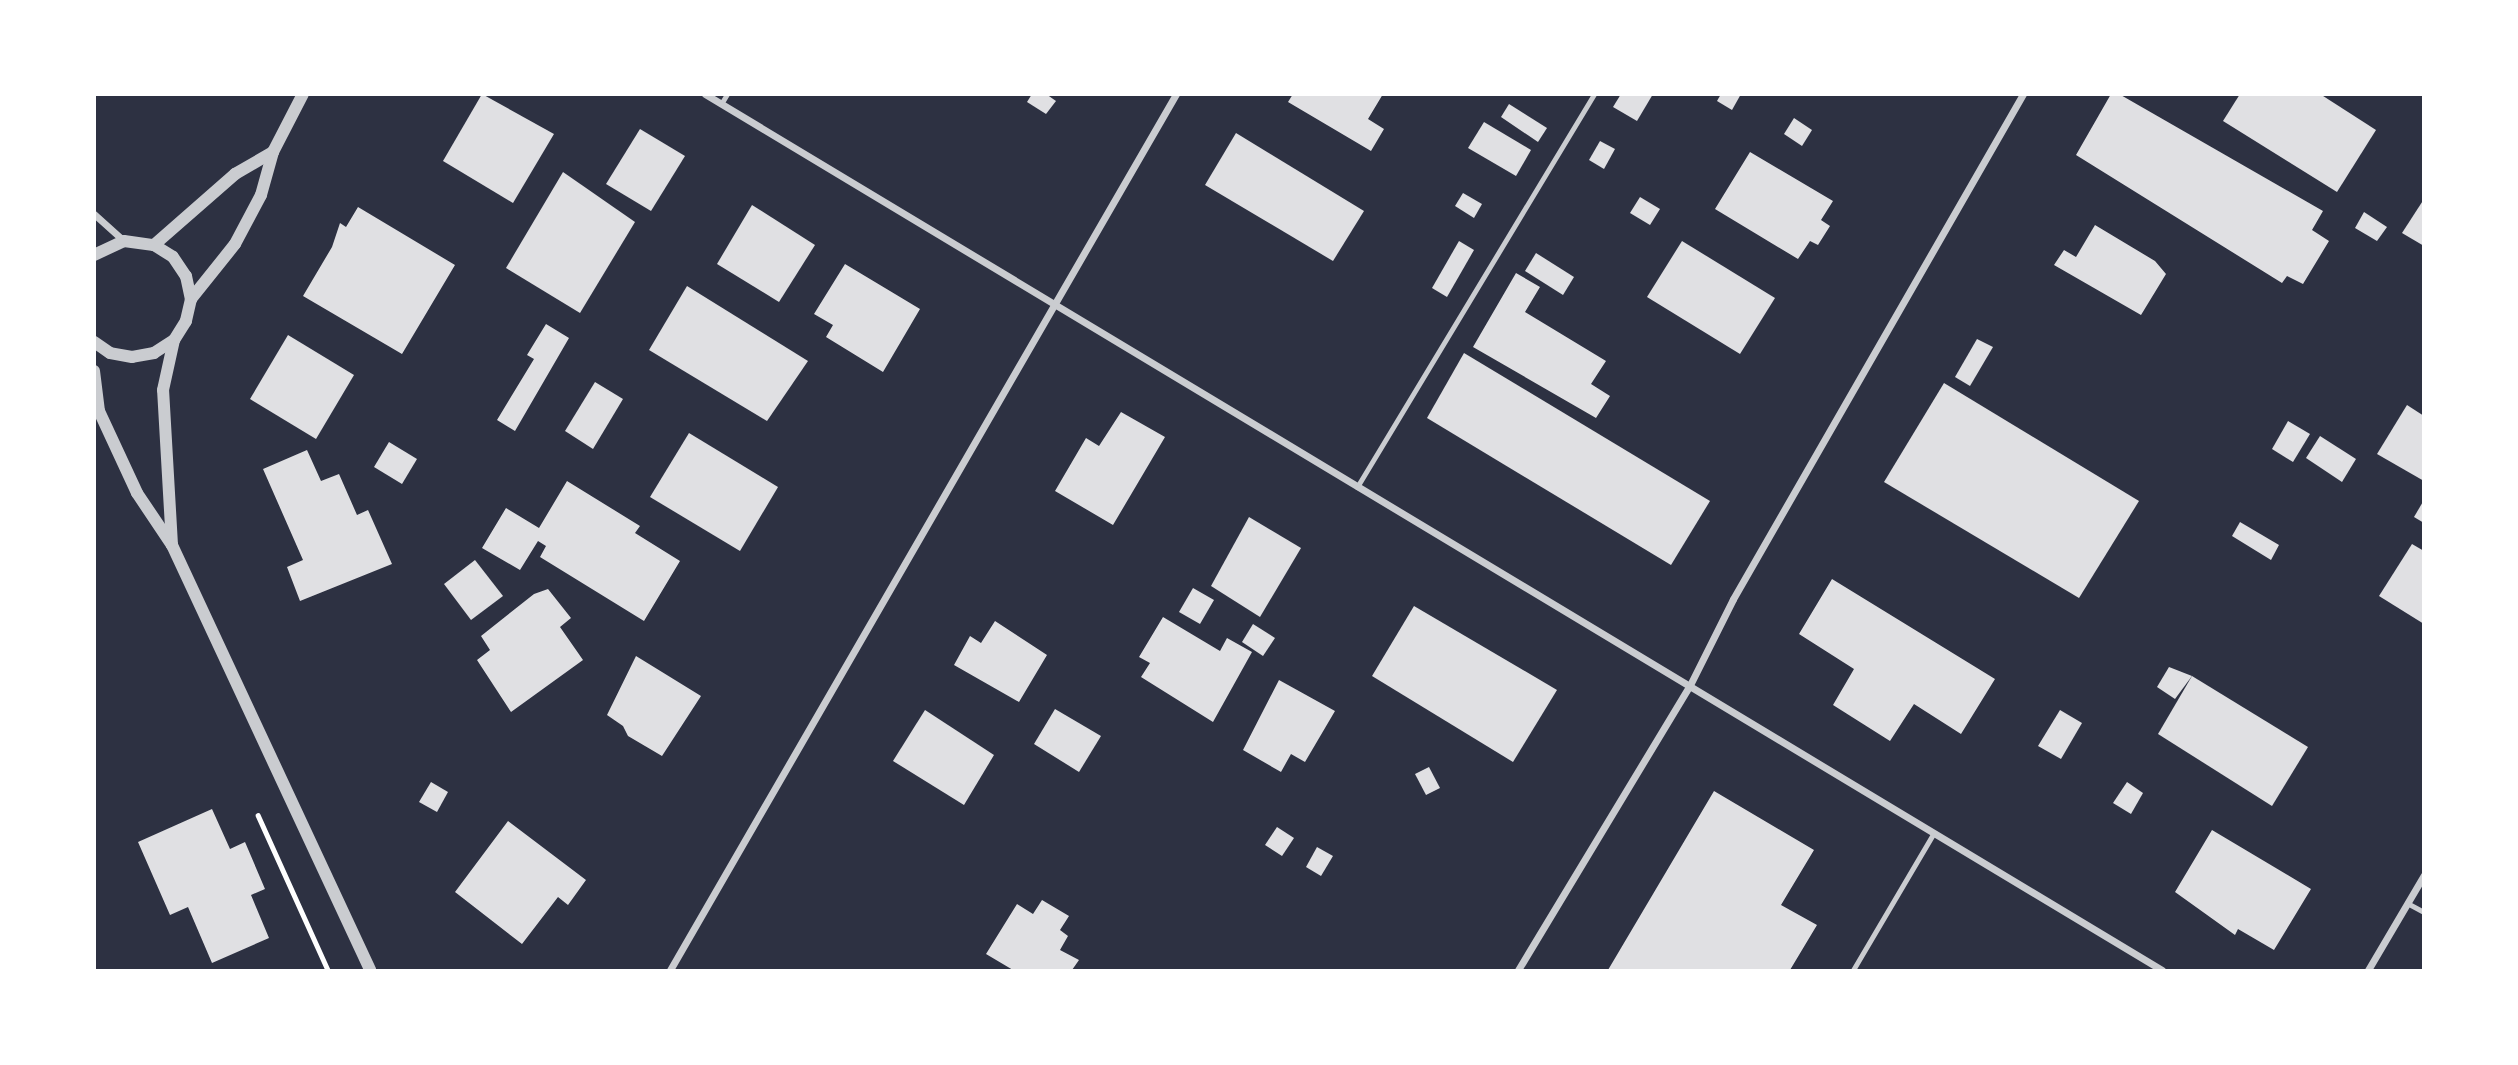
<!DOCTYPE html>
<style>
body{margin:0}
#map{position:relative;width:2518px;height:1065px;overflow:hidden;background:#2d3142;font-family:Barlow,sans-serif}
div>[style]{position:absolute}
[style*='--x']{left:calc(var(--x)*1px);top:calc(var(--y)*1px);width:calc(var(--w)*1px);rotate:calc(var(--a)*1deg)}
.building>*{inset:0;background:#e0e0e3}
.path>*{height:4.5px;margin:-2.25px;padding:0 2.25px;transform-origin:2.25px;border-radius:2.25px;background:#fff}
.service>*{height:5px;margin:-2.5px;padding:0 2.5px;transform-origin:2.5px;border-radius:2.5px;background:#caccd0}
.minor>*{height:7px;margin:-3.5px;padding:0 3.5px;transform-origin:3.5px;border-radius:3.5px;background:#caccd0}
.tertiary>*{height:12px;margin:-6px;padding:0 6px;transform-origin:6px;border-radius:6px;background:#caccd0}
span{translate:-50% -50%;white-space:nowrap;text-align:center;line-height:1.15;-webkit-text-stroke:6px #fff;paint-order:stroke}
.frame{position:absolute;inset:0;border:96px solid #fff;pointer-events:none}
</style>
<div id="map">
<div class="building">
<i style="clip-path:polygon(482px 94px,554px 134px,513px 203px,443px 161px)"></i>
<i style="clip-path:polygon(1032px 94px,1046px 94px,1056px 101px,1046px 114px,1027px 102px)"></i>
<i style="clip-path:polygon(1293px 94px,1383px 94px,1368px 119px,1384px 129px,1371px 151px,1288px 102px)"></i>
<i style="clip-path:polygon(1621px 94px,1653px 94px,1637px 121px,1613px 107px)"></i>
<i style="clip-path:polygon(1721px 94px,1741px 94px,1732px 110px,1717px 101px)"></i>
<i style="clip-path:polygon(2111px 94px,2119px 94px,2323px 211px,2312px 230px,2329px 241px,2303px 284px,2287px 276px,2282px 283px,2076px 155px)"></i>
<i style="clip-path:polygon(2240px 94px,2320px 94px,2376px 130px,2337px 192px,2223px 121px)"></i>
<i style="clip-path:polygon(1509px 104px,1547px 128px,1538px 142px,1501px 117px)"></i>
<i style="clip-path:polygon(1794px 118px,1812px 130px,1802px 146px,1784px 134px)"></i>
<i style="clip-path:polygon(1484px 122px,1531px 150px,1516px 176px,1468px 148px)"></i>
<i style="clip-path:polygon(640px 129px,685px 156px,651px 211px,606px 184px)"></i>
<i style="clip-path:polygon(1236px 133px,1364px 211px,1333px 261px,1205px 185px)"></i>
<i style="clip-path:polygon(1600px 141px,1615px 149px,1604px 169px,1589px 160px)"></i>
<i style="clip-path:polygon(1750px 152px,1833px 201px,1821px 220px,1830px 226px,1818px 245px,1810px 241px,1798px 259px,1715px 209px)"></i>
<i style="clip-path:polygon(563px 172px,635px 222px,580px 313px,506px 268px)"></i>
<i style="clip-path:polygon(1463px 193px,1482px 204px,1474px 218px,1455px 206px)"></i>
<i style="clip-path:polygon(1640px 197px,1660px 209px,1650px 225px,1630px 213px)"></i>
<i style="clip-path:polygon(2424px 199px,2424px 246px,2402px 233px)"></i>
<i style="clip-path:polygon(752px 205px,815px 245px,779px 302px,717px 264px)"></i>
<i style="clip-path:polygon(358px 207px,455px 265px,402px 354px,303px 296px,332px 247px,340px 223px,346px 227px)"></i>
<i style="clip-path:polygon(2364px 212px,2387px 227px,2377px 241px,2355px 228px)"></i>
<i style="clip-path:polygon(2095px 225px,2155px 261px,2166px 274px,2141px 315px,2054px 265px,2064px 250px,2076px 257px)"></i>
<i style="clip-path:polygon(1459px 241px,1474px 250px,1447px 297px,1432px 288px)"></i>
<i style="clip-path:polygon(1682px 241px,1775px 298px,1740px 354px,1647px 297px)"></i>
<i style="clip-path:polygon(1536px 253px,1574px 277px,1563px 295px,1525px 271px)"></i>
<i style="clip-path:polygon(845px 264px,920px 309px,883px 372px,826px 337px,833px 325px,814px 314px)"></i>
<i style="clip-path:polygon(1516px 273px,1540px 287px,1525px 312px,1606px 361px,1591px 384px,1610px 396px,1596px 418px,1473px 347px)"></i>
<i style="clip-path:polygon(687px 286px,808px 361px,767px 421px,649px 350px)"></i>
<i style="clip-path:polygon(546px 324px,569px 338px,515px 431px,497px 420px,534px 359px,527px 355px)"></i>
<i style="clip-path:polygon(288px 335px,354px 375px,316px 439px,250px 399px)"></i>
<i style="clip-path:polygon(1977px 339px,1993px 347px,1970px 386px,1955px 377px)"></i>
<i style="clip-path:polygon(1464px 353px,1710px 501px,1671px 565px,1427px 418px)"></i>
<i style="clip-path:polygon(595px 382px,623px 399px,593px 449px,565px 431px)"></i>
<i style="clip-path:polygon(1944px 383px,2139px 501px,2079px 598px,1884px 482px)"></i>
<i style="clip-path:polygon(2407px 405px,2424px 416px,2424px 481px,2377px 454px)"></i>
<i style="clip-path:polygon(1121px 412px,1165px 437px,1113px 525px,1055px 491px,1086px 438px,1099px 446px)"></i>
<i style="clip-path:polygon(2288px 421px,2310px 434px,2293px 462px,2272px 449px)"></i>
<i style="clip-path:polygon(689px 433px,778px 487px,740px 551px,650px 497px)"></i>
<i style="clip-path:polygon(2320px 436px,2356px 459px,2342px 482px,2306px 458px)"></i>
<i style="clip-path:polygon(389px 442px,417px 459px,402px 484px,374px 467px)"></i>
<i style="clip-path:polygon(307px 450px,321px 481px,339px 474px,357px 515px,368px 510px,392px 564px,300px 601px,287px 567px,303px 560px,263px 469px)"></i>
<i style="clip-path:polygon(567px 481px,640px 526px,635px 533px,680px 561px,644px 621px,540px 557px,546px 546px,538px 541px,520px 570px,482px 548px,506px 508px,539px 528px)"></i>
<i style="clip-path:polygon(2424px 500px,2424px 523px,2414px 517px)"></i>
<i style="clip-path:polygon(1249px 517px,1301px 548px,1260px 617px,1211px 586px)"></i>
<i style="clip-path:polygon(2240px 522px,2279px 545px,2271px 560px,2232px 536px)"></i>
<i style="clip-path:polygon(2412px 544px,2424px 551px,2424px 624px,2379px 596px)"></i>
<i style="clip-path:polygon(475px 560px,503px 596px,471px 620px,444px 584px)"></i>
<i style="clip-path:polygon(1832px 579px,1995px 679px,1961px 734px,1914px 704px,1890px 741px,1833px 705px,1854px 669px,1799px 634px)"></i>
<i style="clip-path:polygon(1193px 588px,1214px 600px,1200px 624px,1179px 612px)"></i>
<i style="clip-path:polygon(548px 589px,571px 618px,560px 627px,583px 660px,511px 712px,477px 660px,490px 650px,481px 636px,534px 594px)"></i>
<i style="clip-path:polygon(1414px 606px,1557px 690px,1513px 762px,1372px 676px)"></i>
<i style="clip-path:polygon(1163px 617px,1220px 651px,1227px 638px,1252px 652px,1213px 722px,1141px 677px,1150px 663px,1139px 657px)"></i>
<i style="clip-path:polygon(995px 621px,1047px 655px,1019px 702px,954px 665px,970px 636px,981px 643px)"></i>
<i style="clip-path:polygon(1253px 624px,1275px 638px,1263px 656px,1242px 642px)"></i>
<i style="clip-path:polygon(636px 656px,701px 696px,662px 756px,628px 736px,623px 726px,607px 715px)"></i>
<i style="clip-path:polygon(2169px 667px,2192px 676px,2175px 699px,2157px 687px)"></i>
<i style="clip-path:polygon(2192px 676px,2308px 747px,2272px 806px,2158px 734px)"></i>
<i style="clip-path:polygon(1279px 680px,1335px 711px,1305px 762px,1291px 754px,1281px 772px,1243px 750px)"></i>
<i style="clip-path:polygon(1055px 709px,1101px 736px,1079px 772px,1034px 744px)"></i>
<i style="clip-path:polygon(925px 710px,994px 755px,964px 805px,893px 761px)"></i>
<i style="clip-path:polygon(2060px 710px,2082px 723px,2061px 759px,2038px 746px)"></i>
<i style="clip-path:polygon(1429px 767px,1440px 788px,1426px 795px,1415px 774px)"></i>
<i style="clip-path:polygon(431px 782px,448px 792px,437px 812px,419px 802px)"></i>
<i style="clip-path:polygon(2127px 782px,2143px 793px,2131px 814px,2113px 803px)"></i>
<i style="clip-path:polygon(1714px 791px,1814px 850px,1781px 905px,1817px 925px,1790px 970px,1608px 970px)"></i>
<i style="clip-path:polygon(212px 809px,230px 849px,245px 842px,265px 889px,251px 895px,269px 938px,212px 963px,188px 907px,170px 915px,138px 842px)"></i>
<i style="clip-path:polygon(508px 821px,586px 880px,568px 905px,558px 897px,522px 944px,455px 892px)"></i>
<i style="clip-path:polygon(1277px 827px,1294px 838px,1282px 856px,1265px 845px)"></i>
<i style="clip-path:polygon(2212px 830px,2311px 889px,2274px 950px,2238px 929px,2235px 935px,2175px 892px)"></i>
<i style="clip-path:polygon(1317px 847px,1333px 856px,1321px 876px,1306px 867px)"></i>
<i style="clip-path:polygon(1042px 900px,1069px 916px,1060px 930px,1068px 936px,1060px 950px,1079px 960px,1072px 970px,1013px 970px,986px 954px,1017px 904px,1033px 914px)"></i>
</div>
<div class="path">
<i style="--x:258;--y:815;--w:170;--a:65.7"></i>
</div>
<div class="service">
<i style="--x:721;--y:104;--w:12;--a:-59"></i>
<i style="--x:1357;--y:487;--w:459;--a:-58.9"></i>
<i style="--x:2407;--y:903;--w:19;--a:28"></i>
<i style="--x:1853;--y:970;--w:158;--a:-59.5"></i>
</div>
<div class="minor">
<i style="--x:705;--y:94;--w:1700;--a:31.02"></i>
<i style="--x:94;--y:214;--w:40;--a:42"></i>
<i style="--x:670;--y:970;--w:1012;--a:-59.99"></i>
<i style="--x:1518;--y:970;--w:331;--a:-58.9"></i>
<i style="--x:1689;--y:687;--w:98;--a:-63.4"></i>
<i style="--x:1733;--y:599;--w:582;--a:-60.13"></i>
<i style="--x:2368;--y:970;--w:110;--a:-59.5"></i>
</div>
<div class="tertiary">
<i style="--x:154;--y:245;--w:108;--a:-41.2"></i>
<i style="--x:235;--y:174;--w:44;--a:-30.1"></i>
<i style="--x:94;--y:255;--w:33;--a:-25"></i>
<i style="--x:124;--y:241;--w:30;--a:8"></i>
<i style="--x:154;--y:245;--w:22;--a:32"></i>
<i style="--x:173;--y:257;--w:23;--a:56"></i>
<i style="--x:186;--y:276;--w:24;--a:78"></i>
<i style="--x:191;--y:299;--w:23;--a:103"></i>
<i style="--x:186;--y:321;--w:22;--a:122"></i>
<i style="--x:174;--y:340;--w:24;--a:147"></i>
<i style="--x:154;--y:353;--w:22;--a:170"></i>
<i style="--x:132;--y:357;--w:22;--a:-170"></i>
<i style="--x:110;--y:353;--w:19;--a:-145"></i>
<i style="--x:191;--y:299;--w:70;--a:-51.3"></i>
<i style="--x:235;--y:244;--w:55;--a:-62"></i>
<i style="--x:261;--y:195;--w:45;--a:-74.4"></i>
<i style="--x:273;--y:152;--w:65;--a:-62.7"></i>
<i style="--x:94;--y:371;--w:40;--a:82.9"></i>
<i style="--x:99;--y:411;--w:90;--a:65.1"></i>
<i style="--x:137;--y:493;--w:63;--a:56.1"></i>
<i style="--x:172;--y:545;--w:469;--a:65"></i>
<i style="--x:172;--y:545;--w:155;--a:-93.3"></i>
<i style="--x:163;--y:390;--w:51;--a:-77.6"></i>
</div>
<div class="frame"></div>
</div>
